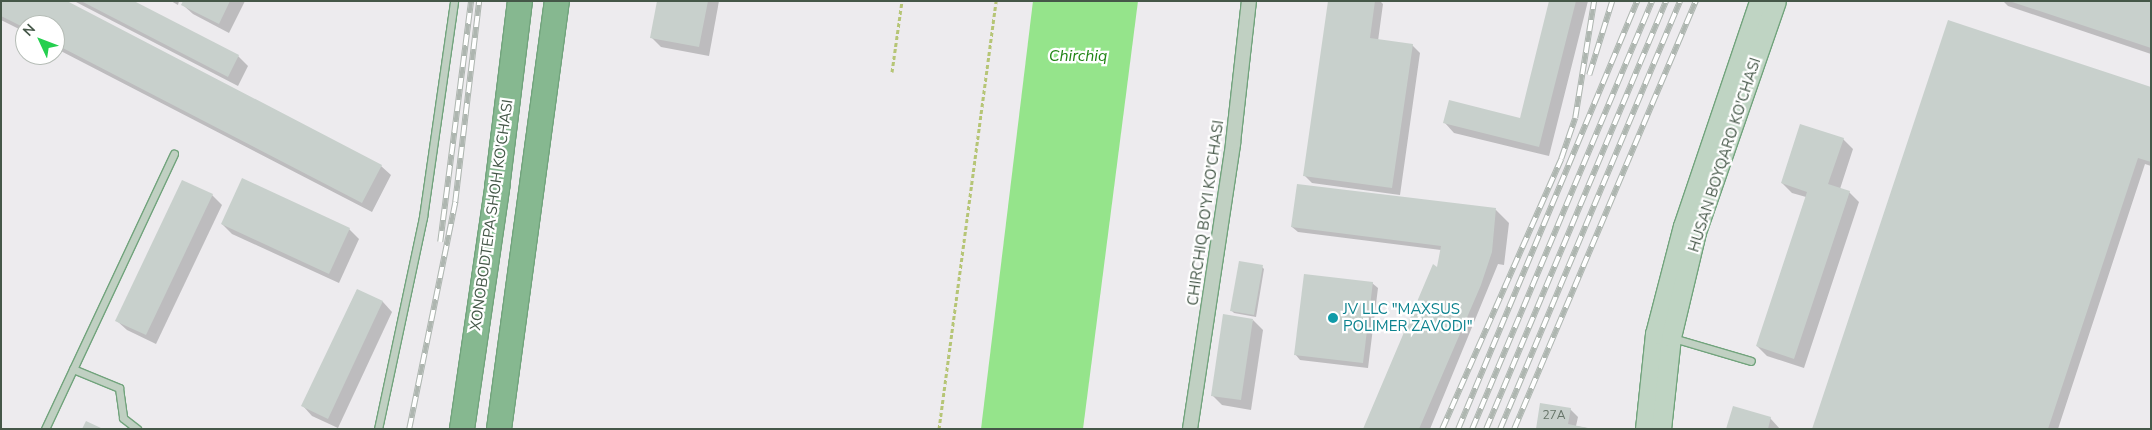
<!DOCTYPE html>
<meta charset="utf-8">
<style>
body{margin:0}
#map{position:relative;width:2152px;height:430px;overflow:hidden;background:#edebee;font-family:"Nunito Sans",sans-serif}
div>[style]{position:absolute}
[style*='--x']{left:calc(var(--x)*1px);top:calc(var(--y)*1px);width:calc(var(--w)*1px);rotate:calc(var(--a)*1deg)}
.water>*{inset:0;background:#95e48b}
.shadow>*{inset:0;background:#0003}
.building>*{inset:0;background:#c8d0cc}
.path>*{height:3px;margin-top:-1.5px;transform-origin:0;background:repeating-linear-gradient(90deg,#b6c576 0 4px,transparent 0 6.5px)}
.roads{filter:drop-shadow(1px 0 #71a37c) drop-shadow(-1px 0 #71a37c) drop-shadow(0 1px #71a37c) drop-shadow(0 -1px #71a37c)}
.lane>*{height:7px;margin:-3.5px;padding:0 3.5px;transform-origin:3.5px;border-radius:3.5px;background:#c0d0c2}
.street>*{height:14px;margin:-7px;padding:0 7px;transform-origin:7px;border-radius:7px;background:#c0d0c2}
.secondary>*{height:19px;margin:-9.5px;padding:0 9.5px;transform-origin:9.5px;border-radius:9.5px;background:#bfd4c3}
.highway>*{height:24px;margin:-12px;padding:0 12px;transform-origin:12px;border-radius:12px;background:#86b890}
.rail>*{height:5.5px;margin-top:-2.75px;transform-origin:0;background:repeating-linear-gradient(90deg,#fff 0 11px,#aeb6b0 0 22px);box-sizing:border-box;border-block:1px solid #aeb6b0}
.dots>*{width:14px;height:14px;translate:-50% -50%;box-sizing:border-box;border:2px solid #fff;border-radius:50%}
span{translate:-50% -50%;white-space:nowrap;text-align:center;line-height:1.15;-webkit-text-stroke:4.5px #fff;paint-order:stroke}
.number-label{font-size:12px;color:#667569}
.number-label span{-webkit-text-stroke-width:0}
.street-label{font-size:15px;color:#455748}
.culture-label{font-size:15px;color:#0d838f}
.left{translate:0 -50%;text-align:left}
.water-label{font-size:16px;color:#218515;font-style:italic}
.frame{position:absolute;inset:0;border:2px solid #455748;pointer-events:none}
.north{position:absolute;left:15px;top:15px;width:50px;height:50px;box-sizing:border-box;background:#fff;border:1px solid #b5bcb6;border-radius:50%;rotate:313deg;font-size:14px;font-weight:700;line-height:20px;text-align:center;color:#455748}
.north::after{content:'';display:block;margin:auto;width:18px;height:22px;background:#25cf4f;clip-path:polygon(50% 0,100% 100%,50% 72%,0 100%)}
</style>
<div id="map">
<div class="water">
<i style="clip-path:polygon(1033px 1px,1138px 1px,1083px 429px,981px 429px)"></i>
</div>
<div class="shadow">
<i style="clip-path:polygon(1px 1px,381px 166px,391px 175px,372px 212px,55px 48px,55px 25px,25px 25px,25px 32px,1px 20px)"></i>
<i style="clip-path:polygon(74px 1px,132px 1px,238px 56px,248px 66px,238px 86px)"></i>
<i style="clip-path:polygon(171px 1px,179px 1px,178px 5px)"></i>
<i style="clip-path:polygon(184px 1px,245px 1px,229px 33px,193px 14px,183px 5px)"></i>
<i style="clip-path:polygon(658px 1px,719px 1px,709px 56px,661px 47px,651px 37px)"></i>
<i style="clip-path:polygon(1329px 1px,1380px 1px,1383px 4px,1378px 41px,1412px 45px,1420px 53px,1400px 195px,1312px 183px,1305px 176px)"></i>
<i style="clip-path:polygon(1550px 1px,1588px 1px,1549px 156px,1454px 133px,1445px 123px,1521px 120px)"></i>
<i style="clip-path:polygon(2003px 1px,2151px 1px,2151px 54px,2008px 6px)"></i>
<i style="clip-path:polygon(2151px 88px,2151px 166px,2145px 164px,2058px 429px,1814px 429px)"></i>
<i style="clip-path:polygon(1843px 139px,1853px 149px,1840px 189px,1849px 192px,1859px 202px,1804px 368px,1767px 356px,1757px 346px,1806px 197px,1792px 193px,1782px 183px)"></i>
<i style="clip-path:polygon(212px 195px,222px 205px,156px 344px,127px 330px,117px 321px)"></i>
<i style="clip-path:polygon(1457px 205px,1496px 210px,1509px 223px,1504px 265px,1498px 264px,1430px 429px,1364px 429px,1438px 269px,1441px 250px,1298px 232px,1292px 227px)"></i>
<i style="clip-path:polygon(222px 224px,349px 229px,359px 239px,339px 283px,232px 234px)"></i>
<i style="clip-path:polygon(1262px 267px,1264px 269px,1256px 317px,1234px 313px,1231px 310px)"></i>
<i style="clip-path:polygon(1372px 283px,1378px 288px,1368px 368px,1300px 360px,1295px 354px)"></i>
<i style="clip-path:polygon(357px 290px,383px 302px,392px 312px,338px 428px,312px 416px,303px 406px)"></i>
<i style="clip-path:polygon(1253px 320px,1263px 330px,1251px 410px,1222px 405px,1212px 395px)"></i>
<i style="clip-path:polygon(1570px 409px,1578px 417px,1576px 426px,1592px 429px,1537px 429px)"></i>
<i style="clip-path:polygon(1770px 418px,1780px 429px,1727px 429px)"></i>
</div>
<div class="building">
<i style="clip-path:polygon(1px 1px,67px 1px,382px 165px,362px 203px,55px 44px,55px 25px,25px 25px,25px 28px,1px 16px)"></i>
<i style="clip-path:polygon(81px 1px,134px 1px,239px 55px,228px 77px)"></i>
<i style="clip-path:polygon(183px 1px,230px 1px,219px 24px,181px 5px)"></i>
<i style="clip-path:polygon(657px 1px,708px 1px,699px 47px,650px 38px)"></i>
<i style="clip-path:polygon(1328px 1px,1375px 1px,1370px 38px,1413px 44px,1392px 188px,1303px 176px)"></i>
<i style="clip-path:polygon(1549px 1px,1576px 1px,1539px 147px,1443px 123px,1449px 100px,1520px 118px)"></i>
<i style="clip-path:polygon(2151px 1px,2151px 48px,2012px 2px,2012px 1px)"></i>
<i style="clip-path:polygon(1948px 20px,2151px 87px,2151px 162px,2138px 158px,2048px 429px,1812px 429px)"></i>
<i style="clip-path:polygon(1800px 124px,1844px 138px,1828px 184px,1850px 191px,1794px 359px,1756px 346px,1807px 192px,1781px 183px)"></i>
<i style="clip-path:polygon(242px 178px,350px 228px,329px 274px,221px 224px)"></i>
<i style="clip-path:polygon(182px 180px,213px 194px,146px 335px,115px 321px)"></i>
<i style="clip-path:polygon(1297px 184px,1496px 208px,1492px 252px,1481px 285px,1419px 429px,1363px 429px,1433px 264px,1437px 267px,1441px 246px,1291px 227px)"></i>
<i style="clip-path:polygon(1239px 261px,1263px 265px,1254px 315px,1230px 311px)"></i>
<i style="clip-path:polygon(1304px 274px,1373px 282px,1363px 363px,1294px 355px)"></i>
<i style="clip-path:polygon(357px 289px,383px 301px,328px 419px,301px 406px)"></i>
<i style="clip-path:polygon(1223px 314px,1253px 319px,1241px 400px,1211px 396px)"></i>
<i style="clip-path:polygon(1540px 403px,1571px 408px,1568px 424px,1593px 429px,1536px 429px)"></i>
<i style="clip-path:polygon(1733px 406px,1771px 417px,1768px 429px,1726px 429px)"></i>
<i style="clip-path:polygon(86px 421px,103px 429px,82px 429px)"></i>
</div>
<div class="path">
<i style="--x:892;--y:72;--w:72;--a:-82"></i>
<i style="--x:939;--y:429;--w:432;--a:-82.4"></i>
</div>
<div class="roads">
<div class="lane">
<i style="--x:1673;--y:338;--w:81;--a:16.4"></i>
<i style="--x:73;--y:369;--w:50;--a:22.4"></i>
<i style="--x:119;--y:388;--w:30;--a:82"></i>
<i style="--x:123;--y:418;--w:18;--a:38"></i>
<i style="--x:45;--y:429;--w:304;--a:-64.9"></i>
<i style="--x:378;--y:429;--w:217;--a:-78"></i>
<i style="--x:423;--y:217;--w:218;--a:-81.8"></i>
</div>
<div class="street">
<i style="--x:1190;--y:429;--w:289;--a:-81.4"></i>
<i style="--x:1233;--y:143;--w:143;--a:-83.6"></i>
</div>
<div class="secondary">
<i style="--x:1645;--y:429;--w:96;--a:-84"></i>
<i style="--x:1655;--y:334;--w:112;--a:-75.5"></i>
<i style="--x:1683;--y:226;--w:237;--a:-71.3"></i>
<i style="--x:1661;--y:429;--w:93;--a:-83.8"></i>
<i style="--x:1671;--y:337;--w:108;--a:-76.6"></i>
<i style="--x:1696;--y:232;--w:244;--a:-70.9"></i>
</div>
<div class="highway">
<i style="--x:462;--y:429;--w:244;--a:-81.7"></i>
<i style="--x:497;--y:188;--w:188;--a:-83"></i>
<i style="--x:499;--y:429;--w:432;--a:-82.3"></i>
</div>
</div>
<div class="rail">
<i style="--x:1589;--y:75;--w:77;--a:-72.7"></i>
<i style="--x:440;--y:242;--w:243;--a:-82.7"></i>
<i style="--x:409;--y:429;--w:232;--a:-78.5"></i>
<i style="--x:455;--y:202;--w:202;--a:-83.2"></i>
<i style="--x:1442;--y:429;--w:295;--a:-66.2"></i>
<i style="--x:1561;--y:159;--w:43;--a:-71.1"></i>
<i style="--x:1575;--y:118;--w:119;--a:-80.8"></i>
<i style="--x:1458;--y:429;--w:464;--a:-67.3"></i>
<i style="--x:1472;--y:429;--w:464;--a:-67.2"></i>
<i style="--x:1486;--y:429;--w:464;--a:-67.2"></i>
<i style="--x:1500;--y:429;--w:464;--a:-67.2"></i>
<i style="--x:1514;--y:429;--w:465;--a:-67"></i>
</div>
<div class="dots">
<i style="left:1333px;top:318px;background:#0f9aa8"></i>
</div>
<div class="number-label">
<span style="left:1554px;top:416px">27А</span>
</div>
<div class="street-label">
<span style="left:1725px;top:155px;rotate:-72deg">HUSAN BOYQARO KO'CHASI</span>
<span style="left:1206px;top:213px;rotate:-82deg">CHIRCHIQ BO'YI KO'CHASI</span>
<span style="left:492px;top:215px;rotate:-82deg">XONOBODTEPA SHOH KO'CHASI</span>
</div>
<div class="culture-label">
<span class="left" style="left:1343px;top:318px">JV LLC "MAXSUS<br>POLIMER ZAVODI"</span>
</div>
<div class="water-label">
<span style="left:1078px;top:56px">Chirchiq</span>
</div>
<div class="frame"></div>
<div class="north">N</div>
</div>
